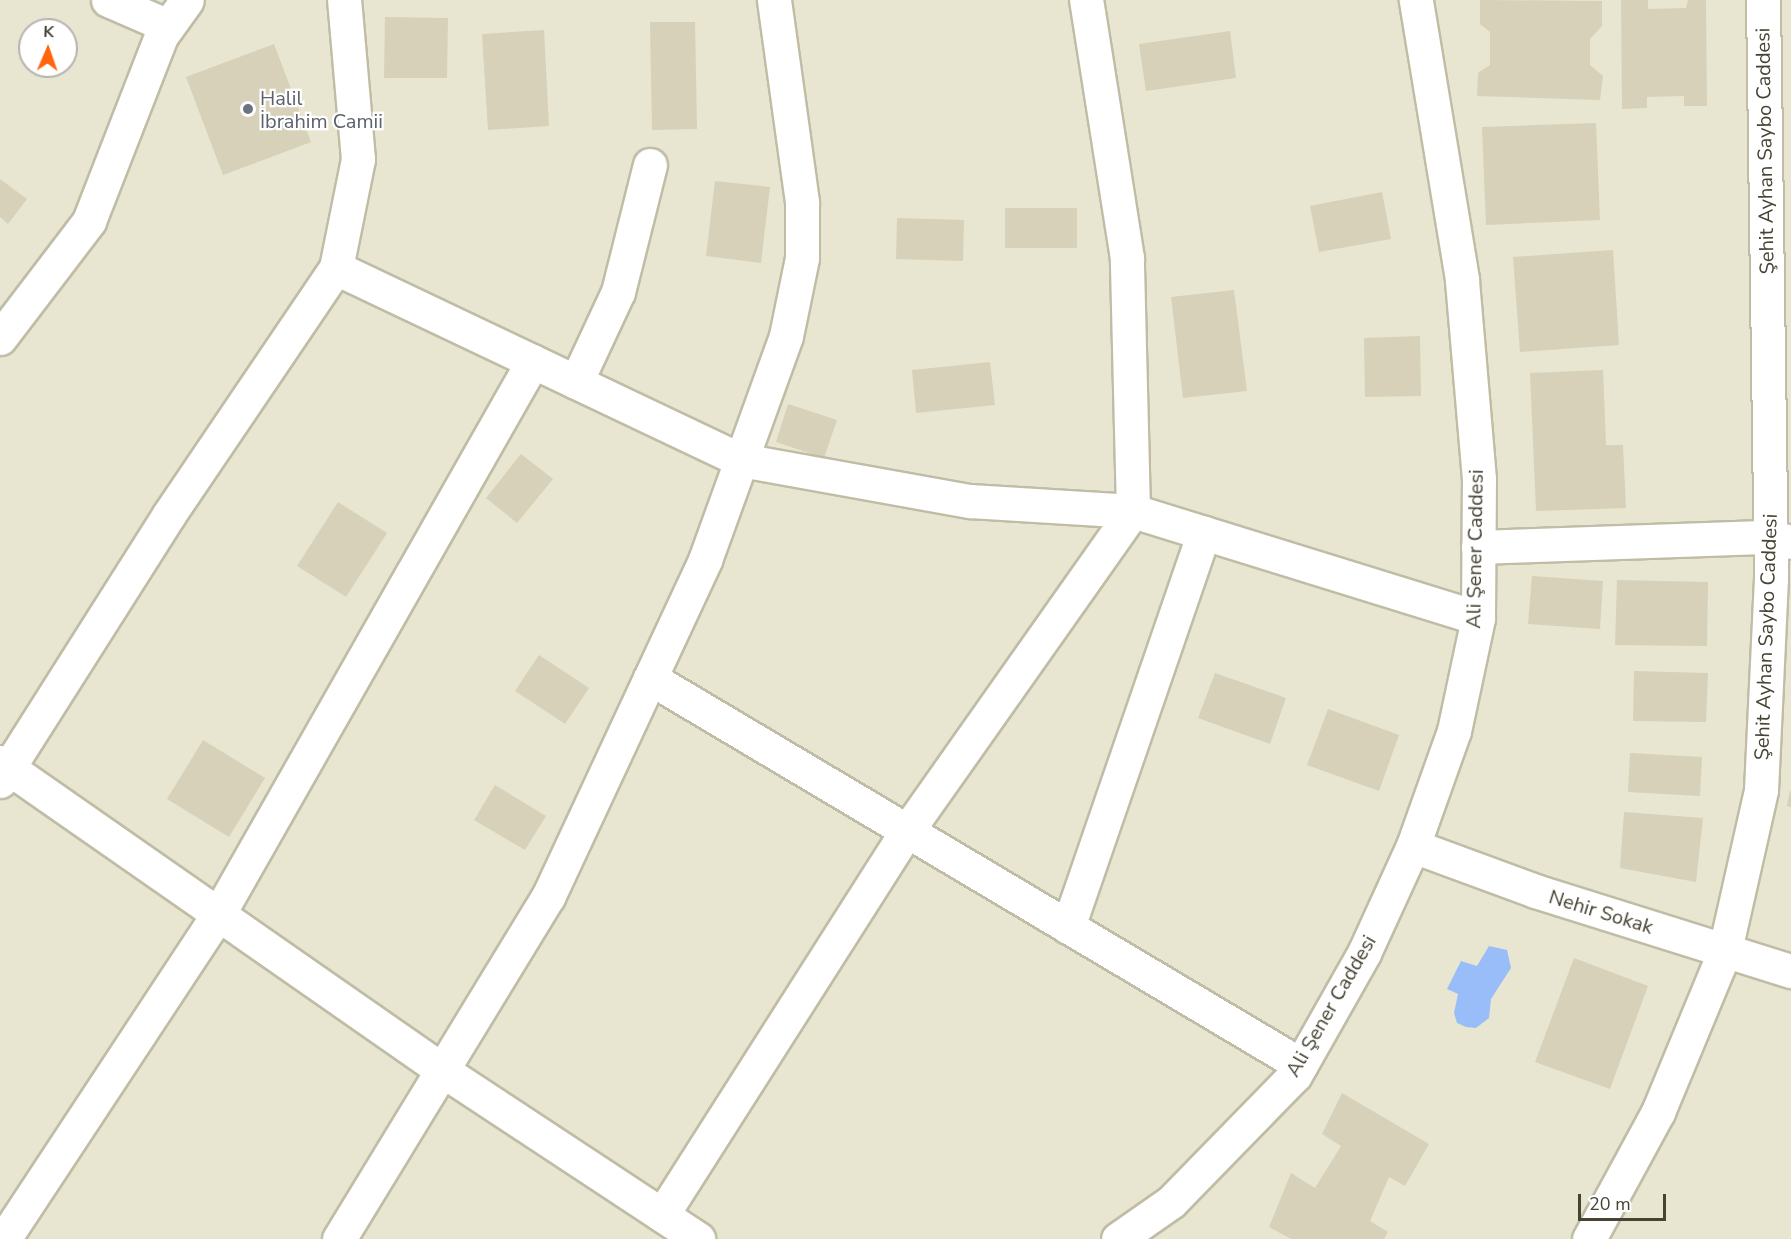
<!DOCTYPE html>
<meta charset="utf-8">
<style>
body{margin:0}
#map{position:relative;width:1791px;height:1239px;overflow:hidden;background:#f4f2e3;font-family:"Nunito Sans",sans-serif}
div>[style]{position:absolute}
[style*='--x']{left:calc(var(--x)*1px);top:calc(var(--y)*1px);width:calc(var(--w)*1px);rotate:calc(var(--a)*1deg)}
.residential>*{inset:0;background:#e8e6d1}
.water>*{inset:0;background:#99bdf8}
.building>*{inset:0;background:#d6d1b8}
.roads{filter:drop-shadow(2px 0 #c0bca5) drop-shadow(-2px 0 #c0bca5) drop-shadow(0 2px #c0bca5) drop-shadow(0 -2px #c0bca5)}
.street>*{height:33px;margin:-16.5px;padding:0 16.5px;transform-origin:16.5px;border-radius:16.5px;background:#fff}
.dots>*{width:16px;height:16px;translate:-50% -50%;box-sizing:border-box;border:3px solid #fff;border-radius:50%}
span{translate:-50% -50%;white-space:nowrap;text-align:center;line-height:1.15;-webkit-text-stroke:4.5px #fff;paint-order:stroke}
.worship-label{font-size:20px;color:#5b616d}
.left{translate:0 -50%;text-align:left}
.street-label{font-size:20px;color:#464333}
.north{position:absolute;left:18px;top:18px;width:60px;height:60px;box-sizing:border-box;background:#fff;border:2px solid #b5b4ad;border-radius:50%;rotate:2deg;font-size:16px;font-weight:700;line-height:24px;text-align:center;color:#464333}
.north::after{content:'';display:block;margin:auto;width:21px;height:27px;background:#ff640f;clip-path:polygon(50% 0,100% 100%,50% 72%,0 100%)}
.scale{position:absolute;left:1578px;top:1194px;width:88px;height:27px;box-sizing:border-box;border:3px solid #464333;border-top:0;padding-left:8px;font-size:18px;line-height:21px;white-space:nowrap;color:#464333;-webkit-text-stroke:4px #fff;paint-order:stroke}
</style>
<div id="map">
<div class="residential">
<i style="clip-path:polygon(evenodd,0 0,1791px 0,1791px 1239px,0 1239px,0 0,30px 30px,66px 30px,66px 66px,30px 66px,30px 30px)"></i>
</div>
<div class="water">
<i style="clip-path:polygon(1489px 946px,1507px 950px,1511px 968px,1491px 999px,1489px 1018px,1476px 1028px,1466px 1027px,1457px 1023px,1454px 1013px,1458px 994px,1447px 989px,1461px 961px,1477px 966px)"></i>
</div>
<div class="building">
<i style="clip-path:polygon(1480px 0,1602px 1px,1602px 26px,1590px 39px,1590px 65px,1603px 76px,1600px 100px,1477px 96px,1478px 73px,1490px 65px,1490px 32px,1480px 24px)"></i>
<i style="clip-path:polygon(1621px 0,1648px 0,1648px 9px,1686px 8px,1688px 0,1706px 0,1707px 106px,1684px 106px,1684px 96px,1647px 97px,1647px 108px,1622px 109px)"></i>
<i style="clip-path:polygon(385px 17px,448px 18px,447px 78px,384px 78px)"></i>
<i style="clip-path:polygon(650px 22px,695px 22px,697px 129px,652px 130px)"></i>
<i style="clip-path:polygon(544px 30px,549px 126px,488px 130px,482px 34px)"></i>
<i style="clip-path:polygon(1230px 31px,1236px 78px,1146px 91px,1139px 44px)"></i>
<i style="clip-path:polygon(274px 44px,311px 142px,223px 175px,186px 77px)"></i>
<i style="clip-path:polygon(1596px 123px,1600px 220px,1486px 225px,1482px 127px)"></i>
<i style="clip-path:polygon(0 179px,27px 199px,8px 224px,0 217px)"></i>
<i style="clip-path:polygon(715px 181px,770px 187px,761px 263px,706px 256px)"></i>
<i style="clip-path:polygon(1382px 192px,1391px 239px,1319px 252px,1310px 206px)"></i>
<i style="clip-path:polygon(1005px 208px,1077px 208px,1077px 248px,1005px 248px)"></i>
<i style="clip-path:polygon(897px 218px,964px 220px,963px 261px,896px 259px)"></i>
<i style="clip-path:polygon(1613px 250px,1619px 345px,1520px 352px,1513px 257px)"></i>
<i style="clip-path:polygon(1234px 290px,1247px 391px,1183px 398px,1171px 297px)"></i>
<i style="clip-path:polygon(1420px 336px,1421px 396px,1365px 397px,1364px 338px)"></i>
<i style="clip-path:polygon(990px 362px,995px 405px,916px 413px,912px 370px)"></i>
<i style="clip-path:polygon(1603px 370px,1606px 445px,1623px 445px,1626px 508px,1536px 511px,1530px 373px)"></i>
<i style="clip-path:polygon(788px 404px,837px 420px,824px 458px,776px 442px)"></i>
<i style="clip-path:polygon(521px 454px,553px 479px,517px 523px,486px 498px)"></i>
<i style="clip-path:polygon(338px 502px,387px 533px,346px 597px,297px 566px)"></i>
<i style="clip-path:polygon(1532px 576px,1603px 581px,1600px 629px,1528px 624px)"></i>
<i style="clip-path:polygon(1617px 580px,1708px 582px,1707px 646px,1615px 645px)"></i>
<i style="clip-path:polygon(539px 655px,589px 688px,565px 724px,515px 691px)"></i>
<i style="clip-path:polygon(1634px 671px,1708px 673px,1706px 722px,1633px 721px)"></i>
<i style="clip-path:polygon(1215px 673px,1286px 698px,1270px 744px,1198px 718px)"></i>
<i style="clip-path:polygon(1328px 709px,1399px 735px,1379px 791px,1307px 765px)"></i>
<i style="clip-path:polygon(203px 740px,265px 778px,229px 837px,167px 799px)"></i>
<i style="clip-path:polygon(1630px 753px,1702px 757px,1700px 796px,1628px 792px)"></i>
<i style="clip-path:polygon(495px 785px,546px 816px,525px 850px,474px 820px)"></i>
<i style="clip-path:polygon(1790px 791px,1791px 791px,1791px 807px,1787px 806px)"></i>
<i style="clip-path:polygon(1624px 812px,1703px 818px,1696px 882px,1620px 868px)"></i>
<i style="clip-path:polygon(1574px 958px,1648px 986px,1610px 1089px,1535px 1062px)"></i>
<i style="clip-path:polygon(1342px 1093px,1429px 1144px,1405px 1186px,1389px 1177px,1370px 1221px,1388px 1232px,1384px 1239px,1291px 1239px,1269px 1227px,1291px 1173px,1315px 1188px,1341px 1146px,1322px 1134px)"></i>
</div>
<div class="roads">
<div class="street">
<i style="--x:108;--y:0;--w:65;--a:23.4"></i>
<i style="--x:336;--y:268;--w:448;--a:25.4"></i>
<i style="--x:741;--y:460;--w:233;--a:10.2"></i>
<i style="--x:970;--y:501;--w:163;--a:3.5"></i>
<i style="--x:1133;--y:511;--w:361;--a:17.2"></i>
<i style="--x:0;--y:338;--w:147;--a:-52.7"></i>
<i style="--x:89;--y:221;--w:199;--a:-68.7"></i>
<i style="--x:161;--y:36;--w:44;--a:-54.2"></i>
<i style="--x:576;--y:382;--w:99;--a:-65"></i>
<i style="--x:618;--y:292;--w:131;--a:-75.9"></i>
<i style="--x:1478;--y:547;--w:292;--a:-2"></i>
<i style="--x:1770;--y:537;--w:22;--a:13"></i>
<i style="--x:650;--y:678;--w:757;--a:30.73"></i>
<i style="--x:0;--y:762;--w:539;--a:34.87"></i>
<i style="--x:442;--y:1070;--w:307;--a:33.4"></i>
<i style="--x:0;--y:781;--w:314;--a:-57.6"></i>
<i style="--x:168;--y:516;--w:300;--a:-55.9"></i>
<i style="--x:336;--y:268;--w:111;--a:-78.6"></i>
<i style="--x:358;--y:159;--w:160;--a:-95"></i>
<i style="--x:1413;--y:846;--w:130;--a:20.2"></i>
<i style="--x:1535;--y:891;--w:268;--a:17.4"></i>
<i style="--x:1068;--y:927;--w:417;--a:-71"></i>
<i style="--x:662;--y:1215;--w:456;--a:-57.5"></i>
<i style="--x:907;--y:831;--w:392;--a:-54.8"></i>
<i style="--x:1133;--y:511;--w:253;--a:-91.4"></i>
<i style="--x:1127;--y:258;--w:261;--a:-99"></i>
<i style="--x:4;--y:1239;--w:388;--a:-56.6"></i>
<i style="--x:218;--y:915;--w:637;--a:-60.38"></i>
<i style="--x:339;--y:1239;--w:401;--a:-58.6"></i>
<i style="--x:548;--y:897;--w:372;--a:-65"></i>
<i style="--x:705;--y:560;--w:238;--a:-70.1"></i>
<i style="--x:786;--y:336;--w:80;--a:-78.4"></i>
<i style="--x:802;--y:258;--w:56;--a:-90"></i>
<i style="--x:802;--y:202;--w:204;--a:-97.9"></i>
<i style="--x:1118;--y:1239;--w:65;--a:-34.9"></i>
<i style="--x:1171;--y:1202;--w:177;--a:-45.7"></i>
<i style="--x:1295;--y:1075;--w:140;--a:-60.5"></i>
<i style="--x:1364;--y:953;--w:118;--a:-65.4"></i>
<i style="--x:1413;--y:846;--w:122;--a:-70.4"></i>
<i style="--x:1454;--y:731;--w:116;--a:-78"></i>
<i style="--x:1478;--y:618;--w:139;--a:-89.6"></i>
<i style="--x:1479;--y:479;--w:201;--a:-94.9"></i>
<i style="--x:1462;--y:279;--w:283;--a:-99.4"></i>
<i style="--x:1589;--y:1239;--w:145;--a:-61.5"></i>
<i style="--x:1658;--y:1112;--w:175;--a:-67.5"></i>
<i style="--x:1725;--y:950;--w:164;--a:-77.3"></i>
<i style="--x:1761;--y:790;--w:211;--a:-87.3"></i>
<i style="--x:1771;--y:579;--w:579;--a:-90.79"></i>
</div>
</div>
<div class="dots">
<i style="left:248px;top:109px;background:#6b7280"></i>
</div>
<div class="worship-label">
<span class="left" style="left:260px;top:110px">Halil<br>İbrahim Camii</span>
</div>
<div class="street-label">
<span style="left:1765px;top:151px;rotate:-91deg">Şehit Ayhan Saybo Caddesi</span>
<span style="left:1475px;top:549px;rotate:-89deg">Ali Şener Caddesi</span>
<span style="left:1766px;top:637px;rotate:-88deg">Şehit Ayhan Saybo Caddesi</span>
<span style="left:1601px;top:912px;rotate:17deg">Nehir Sokak</span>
<span style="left:1331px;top:1006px;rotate:-60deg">Ali Şener Caddesi</span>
</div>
<div class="north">K</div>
<div class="scale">20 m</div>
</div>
